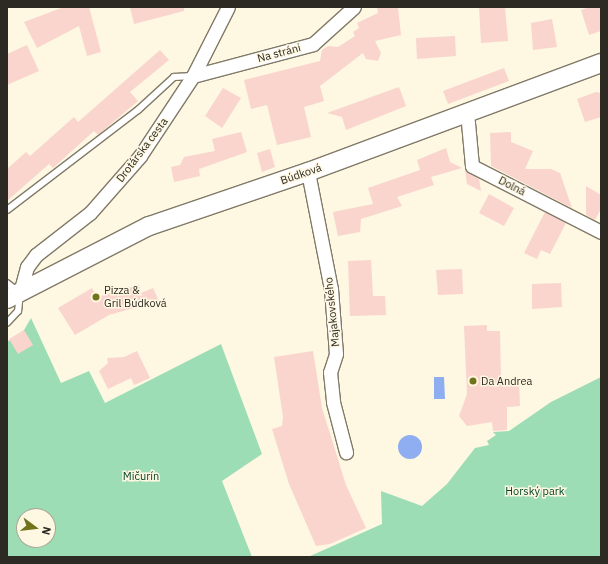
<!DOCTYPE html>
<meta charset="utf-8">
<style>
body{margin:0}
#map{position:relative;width:608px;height:564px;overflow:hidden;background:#fef7e2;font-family:"IBM Plex Sans",sans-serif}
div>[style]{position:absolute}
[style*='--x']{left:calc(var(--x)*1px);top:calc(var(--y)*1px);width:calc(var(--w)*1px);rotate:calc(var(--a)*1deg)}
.green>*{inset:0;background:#9cddb6}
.water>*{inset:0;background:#8eaef1}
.round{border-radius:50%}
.building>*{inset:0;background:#f9d5ce}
.roads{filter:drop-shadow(1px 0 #817a68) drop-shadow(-1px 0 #817a68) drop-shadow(0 1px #817a68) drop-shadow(0 -1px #817a68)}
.lane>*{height:6px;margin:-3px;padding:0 3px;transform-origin:3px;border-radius:3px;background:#fff}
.street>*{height:13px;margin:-6.5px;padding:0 6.5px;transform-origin:6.5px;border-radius:6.5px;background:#fff}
.secondary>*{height:18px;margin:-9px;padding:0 9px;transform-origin:9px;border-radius:9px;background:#fff}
.dots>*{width:11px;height:11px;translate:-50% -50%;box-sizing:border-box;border:2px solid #fef7e2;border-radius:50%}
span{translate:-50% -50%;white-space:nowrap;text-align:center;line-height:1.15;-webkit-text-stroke:3px #fef7e2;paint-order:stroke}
.street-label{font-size:11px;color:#2c2a22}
.poi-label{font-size:11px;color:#2c2a22}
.left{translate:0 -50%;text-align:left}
.park-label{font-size:11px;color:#014528}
.frame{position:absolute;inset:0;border:8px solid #2c2a22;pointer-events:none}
.north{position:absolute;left:16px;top:508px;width:40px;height:40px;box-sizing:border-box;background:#fef7e2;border:1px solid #aaa595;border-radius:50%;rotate:105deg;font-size:11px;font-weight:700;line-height:16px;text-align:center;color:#2c2a22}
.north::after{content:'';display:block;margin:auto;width:14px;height:18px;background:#72741b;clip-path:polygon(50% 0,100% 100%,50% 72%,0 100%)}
</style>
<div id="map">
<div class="green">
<i style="clip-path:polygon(evenodd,31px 318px,61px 383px,89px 371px,105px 403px,221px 344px,262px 454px,222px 481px,252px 557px,7px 557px,7px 342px,24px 330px,31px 318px,24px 516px,48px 516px,48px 540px,24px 540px,24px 516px)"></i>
<i style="clip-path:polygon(601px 377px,601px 557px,308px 557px,382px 524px,381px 491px,422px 506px,447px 484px,475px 448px,489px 445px,487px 441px,496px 435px,493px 432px,509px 431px,551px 402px)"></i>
</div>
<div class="water">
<i style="clip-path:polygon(434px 377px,444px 377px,445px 399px,434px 399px)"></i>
<i class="round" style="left:398px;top:435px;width:24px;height:24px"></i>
</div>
<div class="building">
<i style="clip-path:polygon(64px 7px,89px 7px,101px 52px,87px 56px,79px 26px,37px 48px,24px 22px)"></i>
<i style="clip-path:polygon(130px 7px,184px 7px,184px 11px,134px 24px)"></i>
<i style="clip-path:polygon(377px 7px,398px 7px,401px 35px,375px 41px,381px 53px,378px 61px,366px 59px,363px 53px,320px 86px,324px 101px,304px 107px,311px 137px,277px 145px,267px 105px,251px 109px,244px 80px,320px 61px,322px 50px,328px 46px,338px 47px,355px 36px,353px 32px,359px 28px,357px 23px,378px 13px)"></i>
<i style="clip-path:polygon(479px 7px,505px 7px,508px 41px,481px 43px)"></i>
<i style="clip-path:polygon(590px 7px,601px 7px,601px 31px,589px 35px,581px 10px)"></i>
<i style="clip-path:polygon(552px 19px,557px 47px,533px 50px,531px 23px)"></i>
<i style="clip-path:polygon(455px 36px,456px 56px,417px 59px,416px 38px)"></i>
<i style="clip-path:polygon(27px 45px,39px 71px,7px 85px,7px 54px)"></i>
<i style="clip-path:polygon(160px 50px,169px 60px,130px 92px,138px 101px,98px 135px,94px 131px,53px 168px,49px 164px,7px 201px,7px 169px,26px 152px,30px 156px,74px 117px,78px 122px)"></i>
<i style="clip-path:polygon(504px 68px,509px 81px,448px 104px,443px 91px)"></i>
<i style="clip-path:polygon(399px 87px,406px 106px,346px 130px,342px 117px,327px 113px)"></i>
<i style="clip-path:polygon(223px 88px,241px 98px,222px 128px,205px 116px)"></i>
<i style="clip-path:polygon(596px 92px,601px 93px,601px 117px,585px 122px,577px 99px)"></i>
<i style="clip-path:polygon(241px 132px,247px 152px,199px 169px,200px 176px,174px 182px,171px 167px,180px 165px,184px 157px,215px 151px,212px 139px)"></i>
<i style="clip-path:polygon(511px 132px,511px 142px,533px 151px,525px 169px,551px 169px,560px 173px,572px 208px,491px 166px,490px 133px)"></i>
<i style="clip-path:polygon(446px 148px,450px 162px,462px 168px,431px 177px,434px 185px,397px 197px,402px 206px,361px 219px,360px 232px,338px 236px,333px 212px,373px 204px,368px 188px,420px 170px,417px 160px)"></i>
<i style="clip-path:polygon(270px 149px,275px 167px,262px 172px,257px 153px)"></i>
<i style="clip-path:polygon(465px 170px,479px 179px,481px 191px,467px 184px)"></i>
<i style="clip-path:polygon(586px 186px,601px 195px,601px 209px,595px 220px,586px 215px)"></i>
<i style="clip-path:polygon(489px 194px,514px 208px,504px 226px,479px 213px)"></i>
<i style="clip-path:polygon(545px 212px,566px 223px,550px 254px,541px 250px,537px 259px,524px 253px)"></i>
<i style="clip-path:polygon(371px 260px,373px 296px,385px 296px,386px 315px,350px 316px,348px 261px)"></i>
<i style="clip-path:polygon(462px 269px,463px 294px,438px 295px,436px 270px)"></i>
<i style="clip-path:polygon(561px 283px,562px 307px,532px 309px,532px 284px)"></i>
<i style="clip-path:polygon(139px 285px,141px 293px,153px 288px,159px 301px,109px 315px,75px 335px,58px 308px,92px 288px,97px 297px)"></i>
<i style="clip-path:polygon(487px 325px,487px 331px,500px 331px,501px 379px,519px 379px,520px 406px,507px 407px,507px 430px,493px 431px,492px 422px,467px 426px,459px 416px,467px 394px,464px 326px)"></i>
<i style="clip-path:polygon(24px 330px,33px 345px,18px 354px,9px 339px)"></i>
<i style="clip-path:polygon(137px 351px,150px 378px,134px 385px,131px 378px,108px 389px,99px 371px,108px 363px,107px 358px,124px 357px)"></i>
<i style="clip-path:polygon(313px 351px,322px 408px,346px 485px,366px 528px,330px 544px,316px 546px,289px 484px,272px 429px,282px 426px,283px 417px,274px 357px)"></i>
</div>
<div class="roads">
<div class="lane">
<i style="--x:7;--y:210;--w:165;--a:-37.4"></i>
<i style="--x:138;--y:110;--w:49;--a:-42.5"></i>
<i style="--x:174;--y:77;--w:19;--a:-3"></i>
<i style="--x:7;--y:283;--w:16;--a:38"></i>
<i style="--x:20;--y:293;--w:18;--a:96"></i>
<i style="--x:18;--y:311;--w:16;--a:133"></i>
</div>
<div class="street">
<i style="--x:193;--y:76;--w:124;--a:-14.9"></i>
<i style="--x:313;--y:44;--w:55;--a:-42.1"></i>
<i style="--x:467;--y:112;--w:54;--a:84.7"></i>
<i style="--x:472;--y:166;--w:145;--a:27.1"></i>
<i style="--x:308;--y:172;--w:119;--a:78.9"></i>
<i style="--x:331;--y:289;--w:65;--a:85.6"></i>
<i style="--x:336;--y:354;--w:19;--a:108"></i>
<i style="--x:330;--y:372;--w:30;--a:84"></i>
<i style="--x:333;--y:402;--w:52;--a:75.4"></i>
<i style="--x:20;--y:293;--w:27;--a:-75"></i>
<i style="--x:27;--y:267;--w:15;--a:-53"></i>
<i style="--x:36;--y:255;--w:68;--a:-37.9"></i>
<i style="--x:90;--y:213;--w:76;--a:-48.7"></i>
<i style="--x:140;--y:156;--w:96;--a:-56.5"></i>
<i style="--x:193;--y:76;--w:77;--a:-63.1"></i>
</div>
<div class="secondary">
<i style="--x:7;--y:299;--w:160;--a:-27.2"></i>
<i style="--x:149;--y:226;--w:168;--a:-18.8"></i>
<i style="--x:308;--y:172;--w:313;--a:-20.4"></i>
</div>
</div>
<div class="dots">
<i style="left:96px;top:297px;background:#72741b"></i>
<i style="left:473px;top:381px;background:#72741b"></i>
</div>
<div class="street-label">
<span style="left:279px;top:53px;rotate:-15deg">Na stráni</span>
<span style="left:142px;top:150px;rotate:-53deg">Drotárska cesta</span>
<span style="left:301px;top:174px;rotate:-19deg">Búdková</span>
<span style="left:512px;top:186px;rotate:27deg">Dolná</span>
<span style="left:332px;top:312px;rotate:-96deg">Majakovského</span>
</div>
<div class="poi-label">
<span class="left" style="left:104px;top:297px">Pizza &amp;<br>Gril Búdková</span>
<span class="left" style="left:481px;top:381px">Da Andrea</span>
</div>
<div class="park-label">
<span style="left:141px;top:476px">Mičurín</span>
<span style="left:535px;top:491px">Horský park</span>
</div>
<div class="frame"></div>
<div class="north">N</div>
</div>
